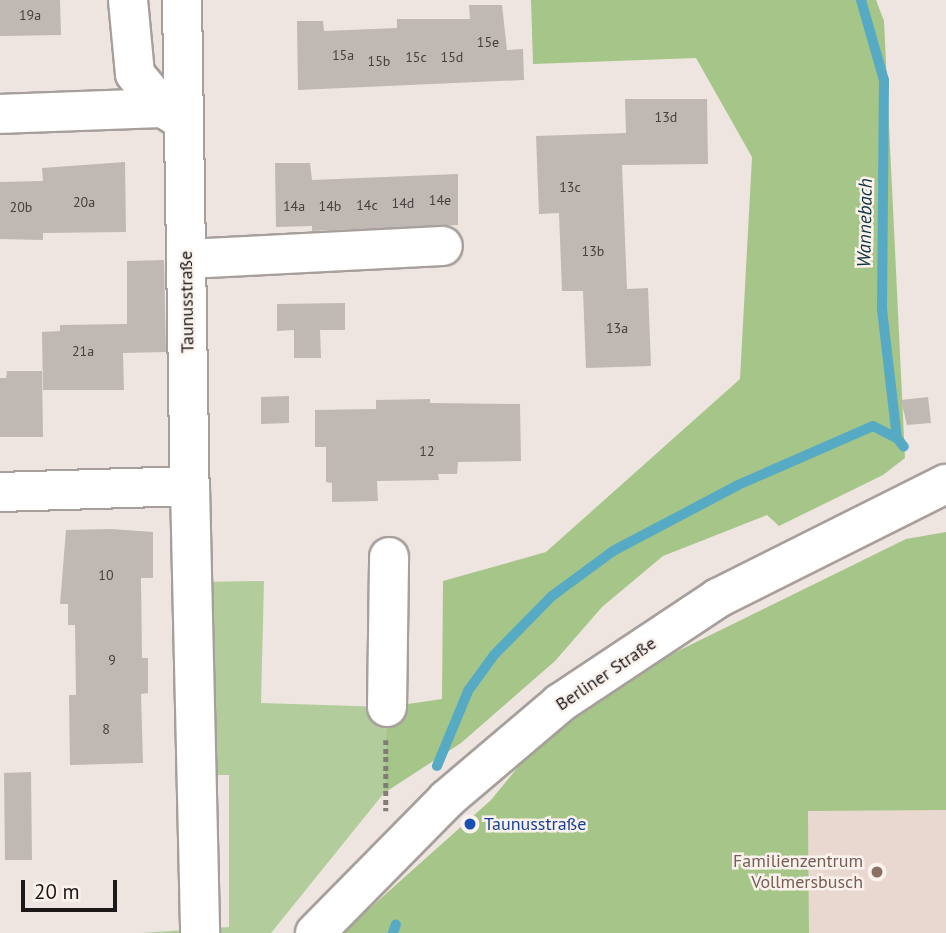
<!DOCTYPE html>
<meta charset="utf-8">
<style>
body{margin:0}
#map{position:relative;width:946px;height:933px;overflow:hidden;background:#eee5e0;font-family:"PT Sans",sans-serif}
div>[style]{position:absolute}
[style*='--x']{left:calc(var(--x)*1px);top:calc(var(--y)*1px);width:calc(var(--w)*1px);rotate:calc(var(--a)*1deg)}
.built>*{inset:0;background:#e9d8d0}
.green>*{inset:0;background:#b3cc9c}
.forest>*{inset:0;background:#a6c589}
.stream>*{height:10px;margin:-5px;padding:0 5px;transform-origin:5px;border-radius:5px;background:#56aac3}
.building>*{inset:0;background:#c0b8b3}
.path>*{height:4.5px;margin-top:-2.25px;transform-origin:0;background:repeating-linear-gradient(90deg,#817c79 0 5px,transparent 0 8.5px)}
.roads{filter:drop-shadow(2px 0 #a79f9b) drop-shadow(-2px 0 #a79f9b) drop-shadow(0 2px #a79f9b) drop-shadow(0 -2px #a79f9b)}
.minor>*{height:38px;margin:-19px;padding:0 19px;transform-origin:19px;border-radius:19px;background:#fff}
.dots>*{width:19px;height:19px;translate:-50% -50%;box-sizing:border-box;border:4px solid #fbf2ed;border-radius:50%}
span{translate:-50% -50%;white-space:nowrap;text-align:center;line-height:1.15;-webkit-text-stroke:5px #fbf2ed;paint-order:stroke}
.number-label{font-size:14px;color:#45413f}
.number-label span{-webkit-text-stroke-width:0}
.street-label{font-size:18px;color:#1c1918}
.transit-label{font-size:18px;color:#164399}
.left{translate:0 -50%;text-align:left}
.education-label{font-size:18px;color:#785e54}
.right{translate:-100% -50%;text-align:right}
.water-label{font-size:19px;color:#0d3540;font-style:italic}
.scale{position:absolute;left:21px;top:880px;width:96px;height:32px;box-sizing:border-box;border:4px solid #1c1918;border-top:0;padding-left:9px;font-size:21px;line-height:24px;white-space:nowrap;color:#1c1918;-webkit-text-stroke:5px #fbf2ed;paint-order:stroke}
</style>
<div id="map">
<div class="built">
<i style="clip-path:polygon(808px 810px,946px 810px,946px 933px,809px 933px)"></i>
</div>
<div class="green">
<i style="clip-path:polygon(264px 581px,261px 703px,387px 707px,384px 793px,271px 933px,141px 933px,229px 927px,229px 775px,202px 775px,197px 582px)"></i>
</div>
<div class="forest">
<i style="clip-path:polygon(531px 0,876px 0,884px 21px,905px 458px,883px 475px,779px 526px,767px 515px,663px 556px,602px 607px,555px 661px,461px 743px,384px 793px,387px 707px,442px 699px,443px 581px,546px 552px,740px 379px,752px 157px,696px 58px,533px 64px)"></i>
<i style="clip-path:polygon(946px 532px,946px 810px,808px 811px,809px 933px,342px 933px,491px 800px,523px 761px,575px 710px,625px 677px,906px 539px)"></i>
</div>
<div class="stream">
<i style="--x:861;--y:0;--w:83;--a:74"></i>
<i style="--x:884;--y:80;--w:229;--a:90.5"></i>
<i style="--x:882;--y:309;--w:130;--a:83.4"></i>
<i style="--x:897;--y:438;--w:11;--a:52"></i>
<i style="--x:437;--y:766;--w:81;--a:-67.5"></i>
<i style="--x:468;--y:691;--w:44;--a:-54.2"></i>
<i style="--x:494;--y:655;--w:83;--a:-45.5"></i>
<i style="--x:552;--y:596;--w:76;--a:-36.4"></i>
<i style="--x:613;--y:551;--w:141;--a:-27.8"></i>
<i style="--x:738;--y:485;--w:147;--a:-23.6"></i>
<i style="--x:873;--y:426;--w:27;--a:27"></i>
<i style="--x:393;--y:933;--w:9;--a:-72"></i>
</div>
<div class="building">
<i style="clip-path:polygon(0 0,60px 0,61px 35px,0 36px)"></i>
<i style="clip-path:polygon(469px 5px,502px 5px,507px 50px,523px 49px,524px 80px,298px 90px,297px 21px,323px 21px,324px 31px,397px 28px,397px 19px,470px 19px)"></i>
<i style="clip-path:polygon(625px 99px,707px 99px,708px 164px,622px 165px,627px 289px,648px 288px,651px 366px,586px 368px,583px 291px,562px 291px,559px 213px,539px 214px,536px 136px,626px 133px)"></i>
<i style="clip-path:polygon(125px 162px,126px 232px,43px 233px,43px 240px,0 239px,0 182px,43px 181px,42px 168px)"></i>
<i style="clip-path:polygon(275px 163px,310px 163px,312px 180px,458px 174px,458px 225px,312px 231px,312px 226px,276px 227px)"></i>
<i style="clip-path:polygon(164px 260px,166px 352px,123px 353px,124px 390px,43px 390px,42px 332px,60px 331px,60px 325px,127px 324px,127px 261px)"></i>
<i style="clip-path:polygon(345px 303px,345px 330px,320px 330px,321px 358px,294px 358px,294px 330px,277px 331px,277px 304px)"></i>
<i style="clip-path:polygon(7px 371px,42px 371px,43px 437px,0 437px,0 378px,6px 378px)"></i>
<i style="clip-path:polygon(289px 396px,289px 423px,261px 424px,261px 397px)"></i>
<i style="clip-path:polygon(928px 397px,931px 423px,907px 425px,901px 400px)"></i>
<i style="clip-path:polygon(430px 399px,430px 403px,520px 404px,521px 461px,458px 462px,457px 474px,438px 474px,439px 480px,377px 481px,378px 501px,332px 502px,332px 483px,326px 482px,326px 447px,315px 447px,315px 410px,376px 409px,376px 400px)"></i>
<i style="clip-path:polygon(111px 529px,153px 532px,153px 578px,141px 578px,142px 658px,148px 658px,148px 693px,141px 694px,143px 763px,70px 765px,69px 695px,76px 695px,75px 625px,68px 625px,68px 604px,60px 604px,66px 530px)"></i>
<i style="clip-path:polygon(31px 772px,32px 860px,5px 860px,4px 773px)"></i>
</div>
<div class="path">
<i style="--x:386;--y:740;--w:71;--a:90"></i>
</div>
<div class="roads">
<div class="minor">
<i style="--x:128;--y:0;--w:74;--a:84.6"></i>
<i style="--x:135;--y:74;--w:44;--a:50.5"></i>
<i style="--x:163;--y:108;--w:19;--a:32"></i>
<i style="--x:182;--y:0;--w:486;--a:89.1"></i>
<i style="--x:0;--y:114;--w:163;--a:-2.1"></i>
<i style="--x:187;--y:259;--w:256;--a:-2.9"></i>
<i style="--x:0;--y:492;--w:190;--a:-1.8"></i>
<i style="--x:190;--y:486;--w:447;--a:88.7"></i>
<i style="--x:387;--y:707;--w:150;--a:-89.2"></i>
<i style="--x:315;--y:933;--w:188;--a:-45.4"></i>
<i style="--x:447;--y:799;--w:148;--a:-40.3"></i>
<i style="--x:560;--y:703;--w:190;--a:-33.6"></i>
<i style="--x:718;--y:598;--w:255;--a:-26.6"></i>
</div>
</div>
<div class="dots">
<i style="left:470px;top:824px;background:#1a4fb4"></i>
<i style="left:877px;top:872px;background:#8d6e63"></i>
</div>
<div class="number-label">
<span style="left:30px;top:15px">19a</span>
<span style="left:488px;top:42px">15e</span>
<span style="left:343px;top:55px">15a</span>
<span style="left:416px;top:57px">15c</span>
<span style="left:452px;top:57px">15d</span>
<span style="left:379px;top:61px">15b</span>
<span style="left:666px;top:117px">13d</span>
<span style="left:570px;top:187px">13c</span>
<span style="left:440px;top:200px">14e</span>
<span style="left:84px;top:202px">20a</span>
<span style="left:403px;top:203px">14d</span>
<span style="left:367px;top:205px">14c</span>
<span style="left:294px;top:206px">14a</span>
<span style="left:330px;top:206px">14b</span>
<span style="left:21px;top:207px">20b</span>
<span style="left:593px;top:251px">13b</span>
<span style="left:617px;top:328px">13a</span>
<span style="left:83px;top:351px">21a</span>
<span style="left:427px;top:451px">12</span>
<span style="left:106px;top:575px">10</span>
<span style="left:112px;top:660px">9</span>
<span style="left:106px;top:729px">8</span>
</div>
<div class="street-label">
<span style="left:187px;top:302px;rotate:-91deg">Taunusstraße</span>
<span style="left:606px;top:674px;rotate:-34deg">Berliner Straße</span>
</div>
<div class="transit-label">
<span class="left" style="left:484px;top:824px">Taunusstraße</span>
</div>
<div class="education-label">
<span class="right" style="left:863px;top:872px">Familienzentrum<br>Vollmersbusch</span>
</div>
<div class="water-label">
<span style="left:865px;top:223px;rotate:-89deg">Wannebach</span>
</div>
<div class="scale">20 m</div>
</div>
